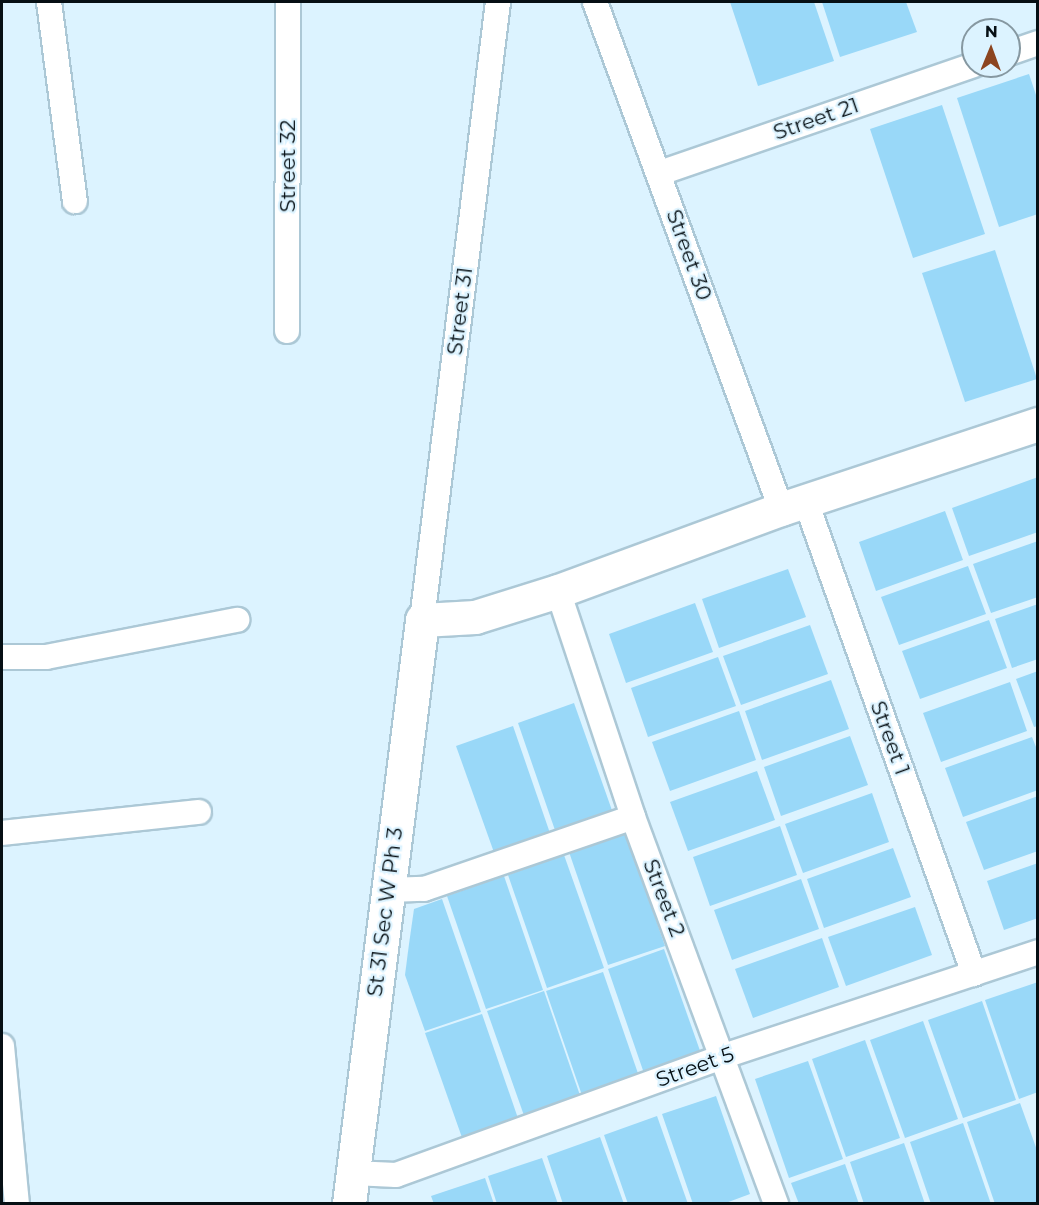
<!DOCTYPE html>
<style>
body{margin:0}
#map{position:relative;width:1039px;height:1205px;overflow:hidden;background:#dcf3ff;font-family:Montserrat,sans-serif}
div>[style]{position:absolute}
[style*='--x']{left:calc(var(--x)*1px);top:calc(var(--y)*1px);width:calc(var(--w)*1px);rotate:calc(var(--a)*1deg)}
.building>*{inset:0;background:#99d8f8}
.roads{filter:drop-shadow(2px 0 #acc8d6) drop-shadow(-2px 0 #acc8d6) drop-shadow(0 2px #acc8d6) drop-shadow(0 -2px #acc8d6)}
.street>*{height:24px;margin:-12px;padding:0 12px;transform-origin:12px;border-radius:12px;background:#fff}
.secondary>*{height:33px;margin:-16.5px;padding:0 16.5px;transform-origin:16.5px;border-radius:16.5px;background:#fff}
span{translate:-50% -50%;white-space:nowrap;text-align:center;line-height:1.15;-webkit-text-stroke:4.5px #dcf3ff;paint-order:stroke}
.street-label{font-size:21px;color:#060f14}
.frame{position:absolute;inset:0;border:3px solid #060f14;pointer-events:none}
.north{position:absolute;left:961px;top:18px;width:60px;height:60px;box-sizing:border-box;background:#dcf3ff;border:2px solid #8698a1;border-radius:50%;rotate:1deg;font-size:16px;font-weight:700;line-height:24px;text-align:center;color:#060f14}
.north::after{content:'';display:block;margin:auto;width:21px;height:27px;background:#8c4520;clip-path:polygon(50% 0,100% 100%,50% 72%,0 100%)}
</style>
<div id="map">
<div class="building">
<i style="clip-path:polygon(730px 2px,814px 2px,834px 61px,758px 86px)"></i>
<i style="clip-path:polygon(822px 2px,906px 2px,917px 32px,840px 57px)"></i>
<i style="clip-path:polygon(1029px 74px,1038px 101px,1038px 214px,999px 227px,957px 98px)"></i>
<i style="clip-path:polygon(942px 105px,985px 234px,913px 258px,870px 129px)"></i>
<i style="clip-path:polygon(995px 250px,1037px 379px,965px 402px,922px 273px)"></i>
<i style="clip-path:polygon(1038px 477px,1038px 532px,969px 556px,952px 508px)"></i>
<i style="clip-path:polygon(945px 511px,963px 560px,876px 591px,859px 542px)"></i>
<i style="clip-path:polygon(1038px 541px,1038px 597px,991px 613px,973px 564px)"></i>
<i style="clip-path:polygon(968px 566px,986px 614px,899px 645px,881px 597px)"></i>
<i style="clip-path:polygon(788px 569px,806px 617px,719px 648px,702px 599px)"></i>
<i style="clip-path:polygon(695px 603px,713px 652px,626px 683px,609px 634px)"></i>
<i style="clip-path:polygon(1038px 604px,1038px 659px,1012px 668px,995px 619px)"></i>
<i style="clip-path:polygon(989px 620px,1007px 668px,920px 699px,902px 651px)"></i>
<i style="clip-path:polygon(810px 625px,828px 674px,741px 705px,723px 656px)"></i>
<i style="clip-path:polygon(718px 657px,736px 706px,648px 737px,631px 688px)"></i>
<i style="clip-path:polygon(1038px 671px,1038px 726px,1034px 727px,1016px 679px)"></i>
<i style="clip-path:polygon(831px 680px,849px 729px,762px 760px,745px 711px)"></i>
<i style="clip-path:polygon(1010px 682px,1027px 731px,941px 762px,923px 713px)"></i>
<i style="clip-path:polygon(574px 703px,614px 816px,557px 836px,518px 723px)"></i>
<i style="clip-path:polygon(739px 711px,756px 760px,670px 791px,652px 742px)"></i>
<i style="clip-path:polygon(513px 726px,552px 839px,496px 858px,456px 746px)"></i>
<i style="clip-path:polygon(850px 736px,868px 785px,781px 816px,764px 767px)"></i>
<i style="clip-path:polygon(1032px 737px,1038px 752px,1038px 790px,963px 817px,945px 768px)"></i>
<i style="clip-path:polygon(757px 771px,775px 820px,688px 851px,670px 802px)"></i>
<i style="clip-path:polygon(872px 793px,889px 842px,803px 873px,785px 824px)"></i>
<i style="clip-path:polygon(1038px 796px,1038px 851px,984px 870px,966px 822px)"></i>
<i style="clip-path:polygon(780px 826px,797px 875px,710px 906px,693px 857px)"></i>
<i style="clip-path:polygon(626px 833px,665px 946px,608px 965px,569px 852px)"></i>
<i style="clip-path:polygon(893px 848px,911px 897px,824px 928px,807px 879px)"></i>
<i style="clip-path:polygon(564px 855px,604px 968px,547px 988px,508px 875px)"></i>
<i style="clip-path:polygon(1038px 863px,1038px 918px,1004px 930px,987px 881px)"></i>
<i style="clip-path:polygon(504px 876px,543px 990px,486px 1009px,447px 896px)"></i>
<i style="clip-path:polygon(801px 879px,819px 929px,732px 960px,714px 910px)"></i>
<i style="clip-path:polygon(442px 899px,481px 1012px,425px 1031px,405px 975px,409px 944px,414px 909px)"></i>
<i style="clip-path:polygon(915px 907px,932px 955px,846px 986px,828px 937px)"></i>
<i style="clip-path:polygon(822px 938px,839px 987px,753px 1018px,735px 969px)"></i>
<i style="clip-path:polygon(664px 949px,704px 1062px,647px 1082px,608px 969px)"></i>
<i style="clip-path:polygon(603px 972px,642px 1085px,585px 1104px,546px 991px)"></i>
<i style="clip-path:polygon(1038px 982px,1038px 1092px,1019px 1099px,985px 1000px)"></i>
<i style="clip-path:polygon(544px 991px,583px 1104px,527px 1124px,487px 1011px)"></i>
<i style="clip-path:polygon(982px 1001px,1016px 1100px,963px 1118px,928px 1020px)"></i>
<i style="clip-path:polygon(482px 1014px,521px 1127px,465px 1146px,425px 1033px)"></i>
<i style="clip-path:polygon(923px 1021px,958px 1119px,905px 1138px,870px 1040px)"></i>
<i style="clip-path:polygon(865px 1040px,900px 1138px,846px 1157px,812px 1059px)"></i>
<i style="clip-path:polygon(808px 1061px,843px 1159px,789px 1178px,755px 1079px)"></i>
<i style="clip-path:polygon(716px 1096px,750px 1194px,723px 1204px,693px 1204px,662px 1114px)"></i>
<i style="clip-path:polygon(1020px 1103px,1038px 1153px,1038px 1204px,995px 1204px,967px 1122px)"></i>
<i style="clip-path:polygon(657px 1116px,688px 1204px,628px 1204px,604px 1135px)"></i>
<i style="clip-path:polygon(963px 1123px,991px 1204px,931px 1204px,910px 1142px)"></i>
<i style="clip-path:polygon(600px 1137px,624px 1204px,563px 1204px,547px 1156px)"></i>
<i style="clip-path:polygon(904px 1143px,925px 1204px,864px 1204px,850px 1162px)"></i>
<i style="clip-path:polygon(542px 1158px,558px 1204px,497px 1204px,488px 1176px)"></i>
<i style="clip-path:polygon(845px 1164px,859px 1204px,799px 1204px,791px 1183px)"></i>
<i style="clip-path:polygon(485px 1178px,494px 1204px,434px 1204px,431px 1196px)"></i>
</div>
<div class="roads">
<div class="street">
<i style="--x:49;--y:2;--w:201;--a:82.6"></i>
<i style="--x:595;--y:2;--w:540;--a:69.85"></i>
<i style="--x:1009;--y:53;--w:31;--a:-19"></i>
<i style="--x:660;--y:173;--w:331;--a:-19"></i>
<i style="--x:287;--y:331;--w:329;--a:-89.8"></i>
<i style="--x:806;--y:502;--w:501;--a:70.41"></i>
<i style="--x:558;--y:591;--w:238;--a:71.6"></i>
<i style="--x:633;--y:817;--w:413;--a:69.7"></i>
<i style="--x:422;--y:620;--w:623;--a:-82.99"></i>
<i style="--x:2;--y:657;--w:44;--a:0"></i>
<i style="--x:46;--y:657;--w:195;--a:-11"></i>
<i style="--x:2;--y:833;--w:198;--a:-6.1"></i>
<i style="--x:388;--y:890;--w:36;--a:-2"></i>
<i style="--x:424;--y:889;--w:221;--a:-19"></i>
<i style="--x:2;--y:1046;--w:159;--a:84.6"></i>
<i style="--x:353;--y:1173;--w:43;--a:2.7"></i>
<i style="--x:396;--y:1175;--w:349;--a:-19.9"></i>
<i style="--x:724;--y:1056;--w:331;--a:-18.3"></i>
</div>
<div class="secondary">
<i style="--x:349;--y:1204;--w:589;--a:-82.87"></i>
<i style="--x:422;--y:620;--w:53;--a:-3.2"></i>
<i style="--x:475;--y:617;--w:87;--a:-17.4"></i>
<i style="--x:558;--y:591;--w:238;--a:-20.2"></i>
<i style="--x:781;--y:509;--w:271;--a:-18.3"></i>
</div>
</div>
<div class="street-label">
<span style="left:816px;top:119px;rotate:-19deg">Street 21</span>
<span style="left:288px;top:166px;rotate:-90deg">Street 32</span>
<span style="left:689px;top:255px;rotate:70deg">Street 30</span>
<span style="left:460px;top:311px;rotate:-83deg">Street 31</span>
<span style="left:890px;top:738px;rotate:70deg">Street 1</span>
<span style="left:664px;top:898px;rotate:69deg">Street 2</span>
<span style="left:385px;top:912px;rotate:-83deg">St 31 Sec W Ph 3</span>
<span style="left:695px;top:1067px;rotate:-20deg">Street 5</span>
</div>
<div class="frame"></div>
<div class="north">N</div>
</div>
